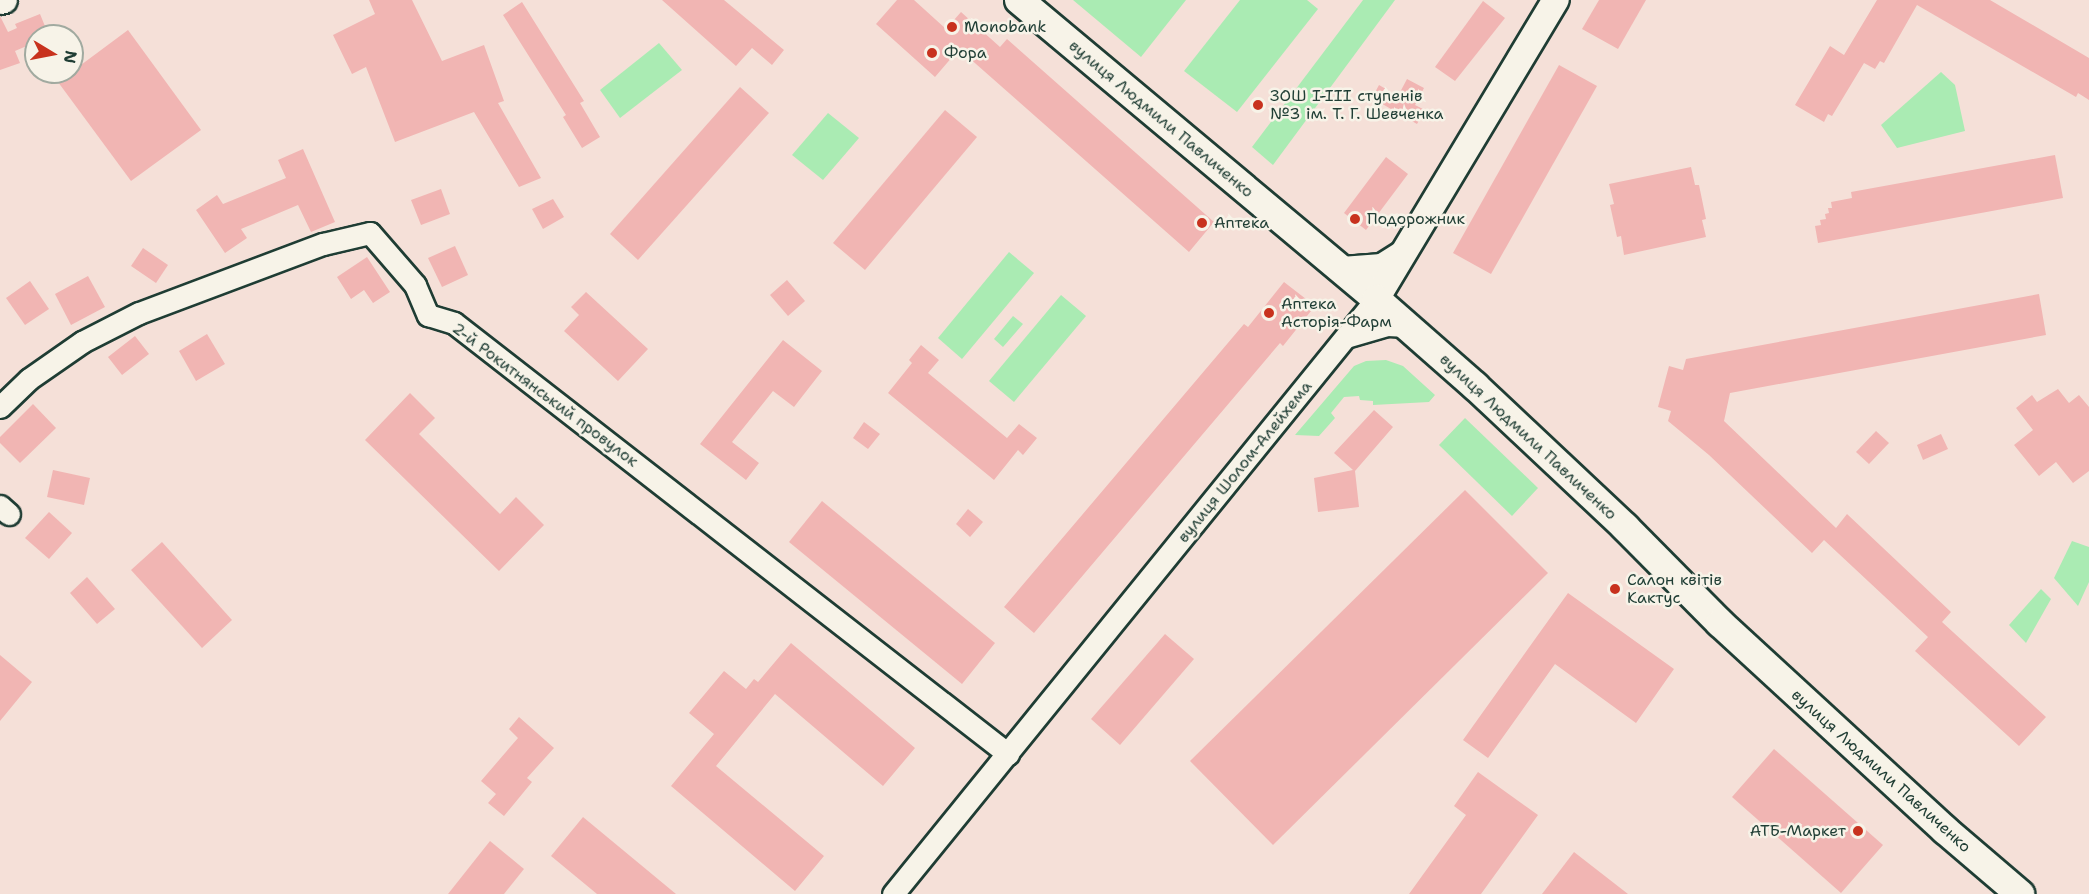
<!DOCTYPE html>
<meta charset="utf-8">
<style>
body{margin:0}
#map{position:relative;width:2089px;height:894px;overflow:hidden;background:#f5e0d8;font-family:"Shantell Sans",sans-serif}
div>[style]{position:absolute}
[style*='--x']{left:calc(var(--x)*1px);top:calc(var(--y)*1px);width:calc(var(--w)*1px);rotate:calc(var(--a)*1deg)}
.green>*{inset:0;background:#aaebb3}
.building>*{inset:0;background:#f1b5b3}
.roads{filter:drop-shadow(2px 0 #1f3d34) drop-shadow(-2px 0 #1f3d34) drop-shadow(0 2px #1f3d34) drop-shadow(0 -2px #1f3d34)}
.minor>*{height:21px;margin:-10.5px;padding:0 10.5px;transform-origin:10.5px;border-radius:10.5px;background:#f7f3e8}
.tertiary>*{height:26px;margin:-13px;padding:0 13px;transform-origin:13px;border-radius:13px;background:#f7f3e8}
.secondary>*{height:28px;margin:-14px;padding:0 14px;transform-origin:14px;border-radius:14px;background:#f7f3e8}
.dots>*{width:16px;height:16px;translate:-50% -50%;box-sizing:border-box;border:3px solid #f7f3e8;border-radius:50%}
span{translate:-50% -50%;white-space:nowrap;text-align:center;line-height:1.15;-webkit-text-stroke:5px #f7f3e8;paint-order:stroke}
.poi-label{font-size:16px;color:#1f3d34}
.left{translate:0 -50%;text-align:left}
.right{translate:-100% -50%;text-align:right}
.street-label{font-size:16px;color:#1f3d34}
.north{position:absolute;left:24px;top:24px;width:60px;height:60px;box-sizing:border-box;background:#f7f3e8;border:2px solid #a1aaa0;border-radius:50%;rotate:100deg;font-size:16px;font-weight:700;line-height:24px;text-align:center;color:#1f3d34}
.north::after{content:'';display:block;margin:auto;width:21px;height:27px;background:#c8321e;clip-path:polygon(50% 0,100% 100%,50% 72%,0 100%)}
</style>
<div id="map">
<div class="green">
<i style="clip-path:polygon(1073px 0,1186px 0,1141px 57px)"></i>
<i style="clip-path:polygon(1240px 0,1307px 0,1318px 9px,1237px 112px,1184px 71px)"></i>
<i style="clip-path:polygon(1363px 0,1395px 0,1273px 165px,1252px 147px)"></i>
<i style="clip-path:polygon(659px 43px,682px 70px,620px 118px,600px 90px)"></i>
<i style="clip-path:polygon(1941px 72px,1955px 85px,1965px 131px,1897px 148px,1881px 125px)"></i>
<i style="clip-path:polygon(828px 113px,859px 138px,823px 180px,792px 155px)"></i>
<i style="clip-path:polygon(1009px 252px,1034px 273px,962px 359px,938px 338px)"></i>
<i style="clip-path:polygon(1061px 295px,1086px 316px,1014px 402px,989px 381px)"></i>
<i style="clip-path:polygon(1013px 316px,1023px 324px,1003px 347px,994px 339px)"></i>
<i style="clip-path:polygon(1386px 360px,1403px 366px,1435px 395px,1429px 402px,1373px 405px,1373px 401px,1360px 400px,1359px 396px,1344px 397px,1331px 413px,1335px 418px,1319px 436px,1295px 435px,1354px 366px,1366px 361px)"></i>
<i style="clip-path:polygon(1465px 418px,1538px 488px,1512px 516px,1439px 445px)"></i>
<i style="clip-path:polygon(2072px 541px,2089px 547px,2089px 582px,2078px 606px,2054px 578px)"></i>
<i style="clip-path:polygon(2041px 589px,2051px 599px,2026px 643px,2009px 625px)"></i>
</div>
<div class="building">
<i style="clip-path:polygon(369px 0,412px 0,442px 61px,484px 45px,504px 101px,498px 103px,541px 178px,519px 187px,474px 112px,395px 142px,366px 67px,352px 74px,333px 35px,375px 14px)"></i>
<i style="clip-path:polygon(662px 0,724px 0,784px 50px,772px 65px,752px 48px,736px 66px)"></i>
<i style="clip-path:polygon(897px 0,914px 0,946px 29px,961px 12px,1000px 47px,1007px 39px,1214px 222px,1189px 252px,959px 49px,935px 77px,876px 24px)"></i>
<i style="clip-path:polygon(1599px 0,1646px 0,1618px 49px,1582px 29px)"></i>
<i style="clip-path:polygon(1877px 0,1990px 0,2089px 58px,2089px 100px,2078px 93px,2076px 97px,1917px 5px,1884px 63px,1880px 61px,1875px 69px,1864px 63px,1832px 116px,1828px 114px,1824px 122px,1795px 105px,1830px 46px,1844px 55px)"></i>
<i style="clip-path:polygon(1483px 1px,1505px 18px,1455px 81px,1435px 67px)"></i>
<i style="clip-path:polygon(522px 2px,584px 101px,580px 103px,600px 137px,582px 148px,563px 117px,566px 115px,503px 15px)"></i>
<i style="clip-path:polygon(40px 14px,49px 36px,36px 36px,36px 42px,15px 51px,20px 63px,0 70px,0 16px,8px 32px,17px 28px,15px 24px)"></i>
<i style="clip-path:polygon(128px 30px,201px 130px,131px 181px,58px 82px)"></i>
<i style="clip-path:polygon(1559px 65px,1597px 86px,1491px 274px,1453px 253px)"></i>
<i style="clip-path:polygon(1407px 79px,1424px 88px,1415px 105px,1425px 110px,1417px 124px,1372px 98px,1379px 85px,1398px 96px)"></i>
<i style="clip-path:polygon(740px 87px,769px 113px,638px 260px,610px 234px)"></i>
<i style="clip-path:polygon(945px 110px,977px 137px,865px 270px,833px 243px)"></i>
<i style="clip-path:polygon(303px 149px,335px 222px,311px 232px,298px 205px,241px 229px,247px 238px,225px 253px,196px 210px,217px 195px,223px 204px,286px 178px,278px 160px)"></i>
<i style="clip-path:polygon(2055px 155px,2063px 198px,1818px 243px,1815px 226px,1821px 225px,1820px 220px,1826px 219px,1825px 214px,1829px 213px,1828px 208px,1832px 208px,1831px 202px,1852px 198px,1851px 192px)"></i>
<i style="clip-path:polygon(1386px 157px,1408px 174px,1366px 230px,1344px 213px)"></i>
<i style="clip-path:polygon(1691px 167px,1695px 185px,1699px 185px,1706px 219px,1702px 220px,1706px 237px,1624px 255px,1621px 236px,1617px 237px,1610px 205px,1614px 204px,1609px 184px)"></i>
<i style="clip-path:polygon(441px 189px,450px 214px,421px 225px,411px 200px)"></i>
<i style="clip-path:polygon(553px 199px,564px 217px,543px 229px,532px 209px)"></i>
<i style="clip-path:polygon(455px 246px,468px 275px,442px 287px,428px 258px)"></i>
<i style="clip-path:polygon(143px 248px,168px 265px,156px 283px,131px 266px)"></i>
<i style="clip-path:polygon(367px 257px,390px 292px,373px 303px,364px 290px,351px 299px,337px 277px)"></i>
<i style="clip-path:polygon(88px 276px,105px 307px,71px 325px,55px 294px)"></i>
<i style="clip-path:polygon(787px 280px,805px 301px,788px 316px,770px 295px)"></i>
<i style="clip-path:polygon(30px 281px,49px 309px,25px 325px,6px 298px)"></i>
<i style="clip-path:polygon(1284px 282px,1315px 306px,1283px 346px,1280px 343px,1034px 633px,1004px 607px,1244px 324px,1248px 327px)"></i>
<i style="clip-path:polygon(586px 292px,648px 349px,618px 381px,564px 331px,579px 315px,571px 307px)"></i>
<i style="clip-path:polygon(2039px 294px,2046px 335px,1730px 393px,1724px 421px,1836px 528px,1847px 514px,1951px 612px,1942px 622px,2046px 717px,2019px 746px,1915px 651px,1928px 637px,1824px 540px,1812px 553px,1709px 455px,1668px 421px,1671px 411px,1658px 407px,1669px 366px,1683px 370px,1686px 359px)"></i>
<i style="clip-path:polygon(207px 334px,225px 364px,196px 381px,179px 351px)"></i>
<i style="clip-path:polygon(135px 336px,149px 354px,122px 375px,108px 357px)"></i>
<i style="clip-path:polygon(783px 340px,822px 371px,794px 407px,773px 391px,732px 442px,759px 463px,746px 480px,700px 444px)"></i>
<i style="clip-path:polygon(921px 345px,939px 360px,928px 373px,1007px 438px,1019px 424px,1037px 438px,1023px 455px,1018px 450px,994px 480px,888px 393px,912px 363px,909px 360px)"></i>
<i style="clip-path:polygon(2058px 389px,2069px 403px,2079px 395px,2089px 407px,2089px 471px,2073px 483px,2056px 462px,2039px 476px,2014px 445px,2033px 430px,2016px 408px,2032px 395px,2037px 402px)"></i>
<i style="clip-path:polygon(410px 393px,435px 418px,419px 434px,500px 514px,516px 497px,544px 525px,499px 571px,365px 440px)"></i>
<i style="clip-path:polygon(33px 404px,56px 428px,20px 463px,0 443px,0 437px)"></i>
<i style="clip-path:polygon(1374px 410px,1393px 427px,1355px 471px,1359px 507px,1318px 512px,1314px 478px,1353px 470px,1334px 453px)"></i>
<i style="clip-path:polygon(864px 422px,880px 434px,868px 449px,853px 438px)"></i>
<i style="clip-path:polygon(1876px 431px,1889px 443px,1869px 464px,1856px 452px)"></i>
<i style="clip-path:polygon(1941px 434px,1948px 449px,1923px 460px,1917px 445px)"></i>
<i style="clip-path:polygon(53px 470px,90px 478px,84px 505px,47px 497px)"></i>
<i style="clip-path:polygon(1465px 490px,1548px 573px,1273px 845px,1190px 761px)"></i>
<i style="clip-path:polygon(822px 501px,995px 643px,962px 684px,789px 542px)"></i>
<i style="clip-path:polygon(968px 509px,983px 522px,970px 537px,956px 524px)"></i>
<i style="clip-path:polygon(49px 512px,72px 533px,49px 559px,25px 538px)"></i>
<i style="clip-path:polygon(162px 542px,232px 620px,202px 648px,131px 570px)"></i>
<i style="clip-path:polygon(87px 577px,115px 609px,97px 624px,70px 593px)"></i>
<i style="clip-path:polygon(1568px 593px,1674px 669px,1636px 723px,1555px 664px,1488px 758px,1463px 740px)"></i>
<i style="clip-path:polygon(1165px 634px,1194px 659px,1120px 745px,1091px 719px)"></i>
<i style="clip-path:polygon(791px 643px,915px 748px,883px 786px,775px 694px,716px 766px,824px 856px,795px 891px,671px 786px,714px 734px,689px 713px,724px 671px,746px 689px,754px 679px,758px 682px)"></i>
<i style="clip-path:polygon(0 655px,32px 682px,0 721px)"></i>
<i style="clip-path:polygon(519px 717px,554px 748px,527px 778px,532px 782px,504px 816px,488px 803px,496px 794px,481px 781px,518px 738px,509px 729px)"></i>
<i style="clip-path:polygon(1774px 749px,1883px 845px,1841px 893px,1732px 797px)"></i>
<i style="clip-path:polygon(1478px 772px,1538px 815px,1481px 894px,1409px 894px,1466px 815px,1454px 806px)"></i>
<i style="clip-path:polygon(583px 817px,676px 894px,597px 894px,551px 856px)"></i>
<i style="clip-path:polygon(490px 841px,524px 869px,504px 894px,448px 894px)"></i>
<i style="clip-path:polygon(1574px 852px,1628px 894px,1542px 894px)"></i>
</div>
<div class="roads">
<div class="minor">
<i style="--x:1346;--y:337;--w:43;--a:-16.3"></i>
<i style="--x:1387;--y:325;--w:21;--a:3"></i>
<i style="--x:0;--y:407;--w:40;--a:-44"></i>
<i style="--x:29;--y:379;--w:65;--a:-34.9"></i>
<i style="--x:82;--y:342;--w:64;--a:-27"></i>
<i style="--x:139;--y:313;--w:197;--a:-20.6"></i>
<i style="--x:323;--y:244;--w:48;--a:-13.2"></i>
<i style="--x:370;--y:233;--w:69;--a:49.1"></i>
<i style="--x:415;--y:285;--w:33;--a:67"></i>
<i style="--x:428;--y:315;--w:27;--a:17"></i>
<i style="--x:454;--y:323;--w:702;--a:37.88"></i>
<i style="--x:0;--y:506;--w:12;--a:42"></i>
<i style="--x:893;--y:894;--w:766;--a:-50.93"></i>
</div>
<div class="tertiary">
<i style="--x:0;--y:1;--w:4;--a:-14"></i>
<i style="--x:1342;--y:270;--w:40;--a:-4.3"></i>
<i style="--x:1382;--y:267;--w:22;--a:-32"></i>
<i style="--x:1376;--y:299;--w:349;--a:-59"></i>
</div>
<div class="secondary">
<i style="--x:1019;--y:0;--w:466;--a:39.9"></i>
<i style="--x:1376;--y:299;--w:132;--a:41.3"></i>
<i style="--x:1475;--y:386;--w:206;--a:43.2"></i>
<i style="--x:1625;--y:527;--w:135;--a:45.3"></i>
<i style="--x:1720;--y:623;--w:306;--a:42.6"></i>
<i style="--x:1945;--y:830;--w:99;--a:40.5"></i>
</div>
</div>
<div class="dots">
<i style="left:952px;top:27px;background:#c8321e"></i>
<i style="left:932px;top:53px;background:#c8321e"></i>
<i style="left:1258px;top:105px;background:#c8321e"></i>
<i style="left:1355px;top:219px;background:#c8321e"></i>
<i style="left:1202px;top:223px;background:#c8321e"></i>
<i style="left:1269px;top:313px;background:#c8321e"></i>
<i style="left:1615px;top:589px;background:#c8321e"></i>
<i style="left:1858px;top:831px;background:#c8321e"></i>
</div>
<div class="poi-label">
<span class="left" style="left:964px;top:27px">Monobank</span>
<span class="left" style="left:944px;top:53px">Фора</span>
<span class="left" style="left:1270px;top:105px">ЗОШ І-ІІІ ступенів<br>№3 ім. Т. Г. Шевченка</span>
<span class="left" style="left:1367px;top:219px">Подорожник</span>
<span class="left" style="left:1214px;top:223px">Аптека</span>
<span class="left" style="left:1281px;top:313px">Аптека<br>Асторія-Фарм</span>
<span class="left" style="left:1627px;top:589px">Салон квітів<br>Кактус</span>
<span class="right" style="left:1846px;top:831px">АТБ-Маркет</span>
</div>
<div class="street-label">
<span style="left:1161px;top:119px;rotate:40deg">вулиця Людмили Павличенко</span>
<span style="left:545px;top:395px;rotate:37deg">2-й Рокитнянський провулок</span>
<span style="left:1528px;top:437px;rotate:43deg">вулиця Людмили Павличенко</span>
<span style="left:1245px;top:462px;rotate:-51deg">вулиця Шолом-Алейхема</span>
<span style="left:1881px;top:771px;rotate:42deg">вулиця Людмили Павличенко</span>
</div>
<div class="north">N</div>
</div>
